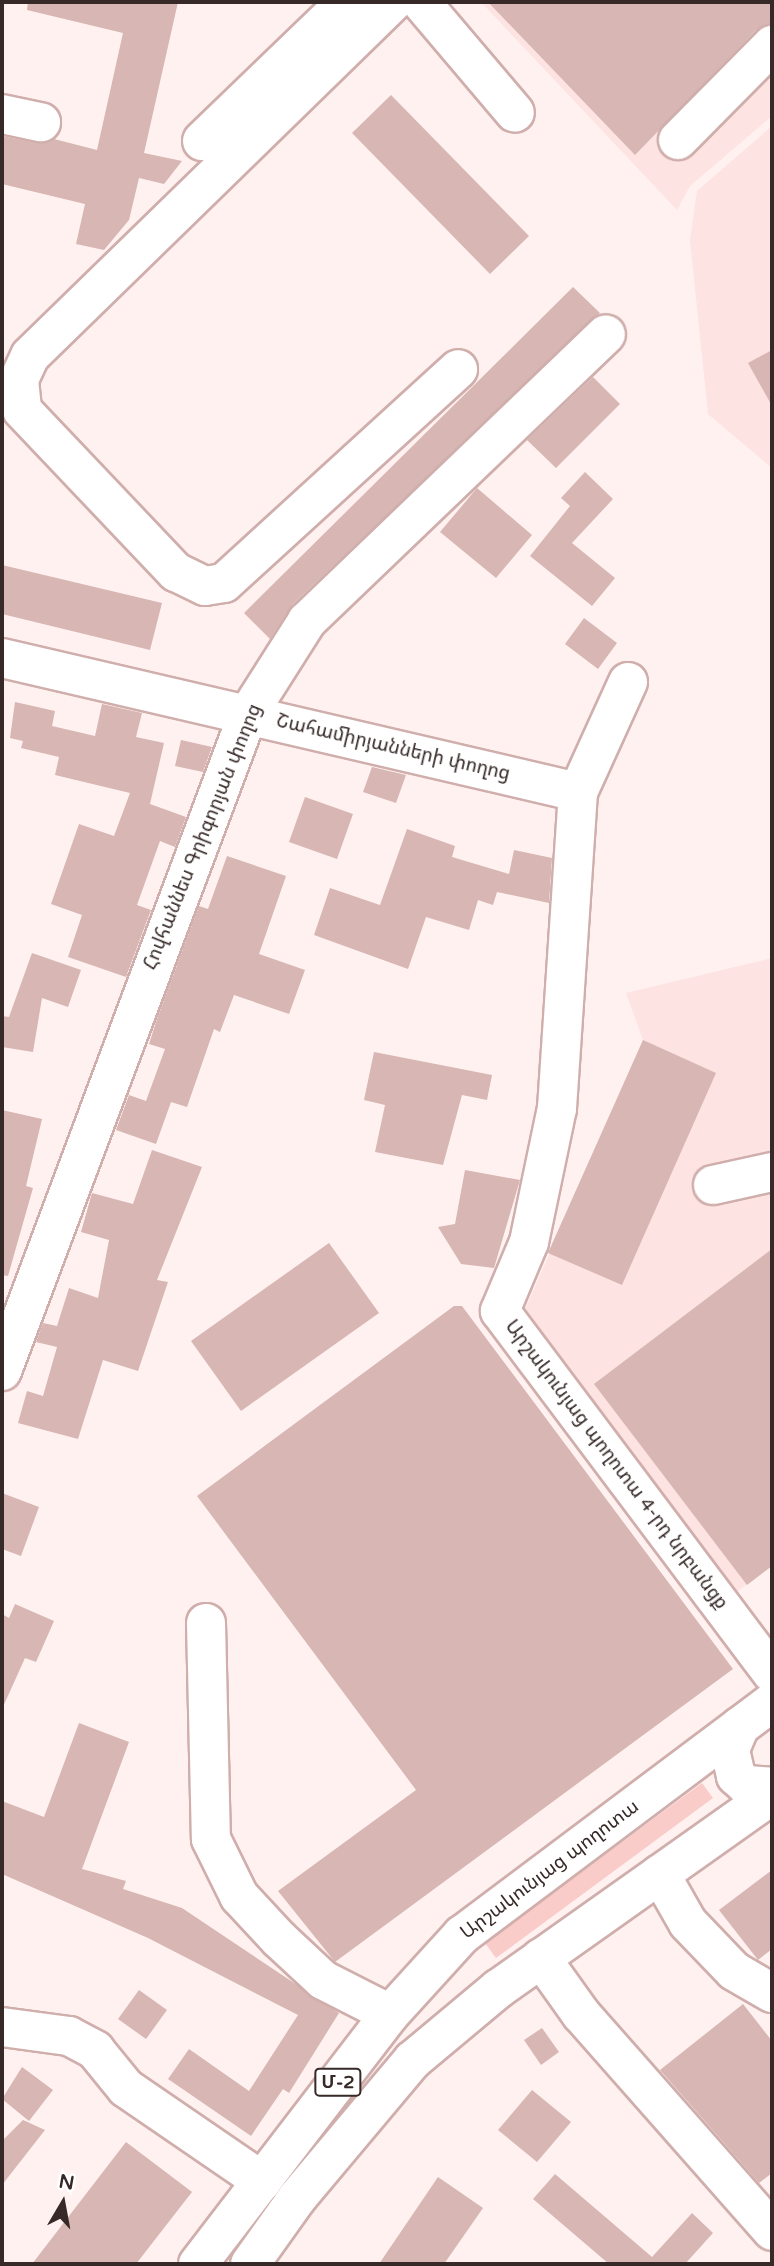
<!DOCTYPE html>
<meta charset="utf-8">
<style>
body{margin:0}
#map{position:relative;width:774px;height:2266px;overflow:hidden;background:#fff1f0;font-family:"Varela Round","Noto Sans Armenian",sans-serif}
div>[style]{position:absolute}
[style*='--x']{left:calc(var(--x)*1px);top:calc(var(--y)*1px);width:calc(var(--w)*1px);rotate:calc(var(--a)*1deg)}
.built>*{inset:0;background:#fde3e1}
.green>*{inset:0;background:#f9ccc9}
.building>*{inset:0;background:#d7b6b3}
.roads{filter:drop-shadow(2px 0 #cfaeac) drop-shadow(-2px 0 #cfaeac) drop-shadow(0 2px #cfaeac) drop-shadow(0 -2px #cfaeac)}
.minor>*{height:38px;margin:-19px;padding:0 19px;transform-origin:19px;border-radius:19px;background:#fff}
.major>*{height:38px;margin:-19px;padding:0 19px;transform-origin:19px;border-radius:19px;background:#fff}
span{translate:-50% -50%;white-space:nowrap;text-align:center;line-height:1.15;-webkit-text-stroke:7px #fff;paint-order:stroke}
.shield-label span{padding:2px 5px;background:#fff;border:2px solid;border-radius:5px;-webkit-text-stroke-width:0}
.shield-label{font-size:18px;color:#362928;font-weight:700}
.street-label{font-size:19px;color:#362928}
.frame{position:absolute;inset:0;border:4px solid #362928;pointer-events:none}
.north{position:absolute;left:28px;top:2168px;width:70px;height:70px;-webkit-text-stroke:5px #fff;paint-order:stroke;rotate:10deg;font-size:19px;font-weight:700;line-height:28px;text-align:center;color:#362928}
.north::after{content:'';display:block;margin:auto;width:24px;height:32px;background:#362928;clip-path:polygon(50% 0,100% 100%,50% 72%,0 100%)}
</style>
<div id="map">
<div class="built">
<i style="clip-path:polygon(481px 2px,772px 2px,772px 116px,690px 186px,677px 210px)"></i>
<i style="clip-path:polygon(772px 126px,772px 468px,708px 414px,690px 240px,697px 191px)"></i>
<i style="clip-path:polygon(772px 958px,772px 1566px,731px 1596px,524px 1312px,643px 1040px,626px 993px)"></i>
</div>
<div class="green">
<i style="clip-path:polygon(702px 1783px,713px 1798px,496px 1958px,485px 1943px)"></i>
</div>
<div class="building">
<i style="clip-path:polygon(28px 2px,178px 2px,144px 153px,182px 161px,164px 184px,139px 178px,129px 220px,104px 250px,76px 244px,85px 204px,2px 184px,2px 136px,37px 143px,54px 139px,97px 150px,123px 33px,27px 10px)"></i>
<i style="clip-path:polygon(488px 2px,772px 2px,772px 24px,756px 30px,635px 155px)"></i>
<i style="clip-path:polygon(391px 95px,529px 236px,490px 274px,352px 133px)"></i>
<i style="clip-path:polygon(573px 287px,600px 313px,292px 605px,270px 639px,244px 613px)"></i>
<i style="clip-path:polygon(772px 350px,772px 406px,748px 363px)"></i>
<i style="clip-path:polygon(593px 377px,620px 404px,556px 468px,527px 440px)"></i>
<i style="clip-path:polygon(585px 472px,613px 499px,572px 543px,615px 578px,592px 606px,530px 556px,570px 506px,561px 498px)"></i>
<i style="clip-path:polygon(477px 488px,532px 535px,496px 578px,440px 532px)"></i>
<i style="clip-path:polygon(2px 565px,162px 603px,150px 650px,2px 614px)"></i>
<i style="clip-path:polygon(584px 618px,617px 643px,598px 669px,565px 644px)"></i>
<i style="clip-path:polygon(15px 702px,55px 711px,52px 726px,95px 736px,102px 704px,142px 713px,136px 737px,164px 743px,150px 804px,186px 817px,175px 847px,160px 841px,137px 905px,151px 910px,126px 977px,68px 957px,82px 915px,51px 904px,79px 824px,114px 836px,130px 793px,55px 775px,59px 757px,21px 748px,23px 741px,10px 738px)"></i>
<i style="clip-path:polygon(181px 740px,212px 747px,203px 772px,175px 766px)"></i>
<i style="clip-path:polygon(372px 767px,406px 775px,396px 803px,363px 792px)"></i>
<i style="clip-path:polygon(305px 797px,353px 814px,337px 859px,289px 842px)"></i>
<i style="clip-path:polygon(407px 829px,455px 846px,452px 857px,509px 874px,514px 850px,552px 858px,549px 903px,497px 892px,493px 905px,478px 900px,469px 930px,426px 917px,408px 969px,314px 935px,330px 888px,380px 905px)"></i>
<i style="clip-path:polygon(227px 856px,286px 876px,259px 954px,305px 970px,289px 1014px,234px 995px,220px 1032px,214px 1029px,187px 1107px,171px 1102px,156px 1144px,116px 1130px,129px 1095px,146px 1101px,165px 1049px,149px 1044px,157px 1019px,199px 906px,208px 909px)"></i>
<i style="clip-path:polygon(32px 953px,81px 970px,68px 1007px,42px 998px,33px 1052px,2px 1047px,2px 1016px,9px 1017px)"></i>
<i style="clip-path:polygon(643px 1040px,716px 1073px,622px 1285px,548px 1253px)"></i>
<i style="clip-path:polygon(374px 1052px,492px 1075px,487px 1100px,462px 1095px,443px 1165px,375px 1152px,385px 1105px,364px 1100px)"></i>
<i style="clip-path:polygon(2px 1110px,42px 1119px,26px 1186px,33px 1188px,8px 1276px,2px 1275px)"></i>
<i style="clip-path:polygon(152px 1150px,202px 1167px,157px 1280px,168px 1282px,138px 1371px,103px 1360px,78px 1439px,18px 1423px,27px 1391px,43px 1396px,57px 1347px,36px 1342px,43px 1323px,57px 1326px,69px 1288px,98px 1298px,109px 1240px,81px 1232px,92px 1193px,133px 1204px)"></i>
<i style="clip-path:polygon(465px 1170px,520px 1180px,494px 1268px,461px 1264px,438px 1227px,455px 1224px)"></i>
<i style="clip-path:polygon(329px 1243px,379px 1313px,241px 1411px,191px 1341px)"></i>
<i style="clip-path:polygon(772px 1249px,772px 1566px,747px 1585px,594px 1384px)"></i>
<i style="clip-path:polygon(454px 1306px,462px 1306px,733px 1669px,335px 1962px,278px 1891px,416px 1790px,197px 1496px)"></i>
<i style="clip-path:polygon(2px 1493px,39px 1507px,21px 1556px,2px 1549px)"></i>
<i style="clip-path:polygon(15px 1604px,54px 1621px,36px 1662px,25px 1658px,2px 1709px,2px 1614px,9px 1618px)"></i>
<i style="clip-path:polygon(79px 1723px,129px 1742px,82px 1869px,126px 1881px,123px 1889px,182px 1908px,339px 2013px,289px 2093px,283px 2089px,251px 2136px,168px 2079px,189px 2049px,249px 2091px,298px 2015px,148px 1938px,2px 1874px,2px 1801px,44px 1817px)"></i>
<i style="clip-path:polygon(772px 1870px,772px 1949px,758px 1960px,719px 1910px)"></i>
<i style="clip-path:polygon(139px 1990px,167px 2010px,146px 2039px,118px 2019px)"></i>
<i style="clip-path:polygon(743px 2004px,772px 2041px,772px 2173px,759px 2183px,660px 2070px)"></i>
<i style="clip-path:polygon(542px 2028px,559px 2052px,541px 2065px,524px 2040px)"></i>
<i style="clip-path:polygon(22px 2067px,53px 2090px,29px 2121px,2px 2099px)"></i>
<i style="clip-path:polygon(532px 2090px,571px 2122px,537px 2162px,498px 2130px)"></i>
<i style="clip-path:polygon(23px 2120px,45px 2130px,2px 2185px,2px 2141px)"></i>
<i style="clip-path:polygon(126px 2142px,192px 2192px,136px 2264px,32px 2264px)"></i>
<i style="clip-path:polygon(555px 2174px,652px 2257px,692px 2213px,713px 2233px,685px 2264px,609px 2264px,533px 2199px)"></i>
<i style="clip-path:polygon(438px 2177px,483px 2208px,444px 2264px,379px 2264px)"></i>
</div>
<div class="roads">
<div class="minor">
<i style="--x:393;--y:2;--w:507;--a:135.72"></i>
<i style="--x:30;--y:356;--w:26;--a:115"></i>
<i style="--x:19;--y:380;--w:30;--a:84"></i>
<i style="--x:22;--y:410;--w:224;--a:46.5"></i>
<i style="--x:176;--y:572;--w:32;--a:26"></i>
<i style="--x:205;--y:586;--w:19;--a:-9"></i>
<i style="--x:224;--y:583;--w:317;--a:-42.4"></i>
<i style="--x:421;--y:2;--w:145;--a:49.7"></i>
<i style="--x:2;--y:114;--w:40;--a:12"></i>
<i style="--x:678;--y:140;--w:134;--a:-45.3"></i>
<i style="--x:202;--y:141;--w:200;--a:-44"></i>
<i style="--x:2;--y:658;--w:591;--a:13.1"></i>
<i style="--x:628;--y:682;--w:121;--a:114.4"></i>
<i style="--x:578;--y:792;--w:317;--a:93.8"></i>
<i style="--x:557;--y:1108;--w:137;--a:101.8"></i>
<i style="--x:529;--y:1242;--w:75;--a:112.8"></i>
<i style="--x:500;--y:1311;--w:453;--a:53.1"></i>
<i style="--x:713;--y:1185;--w:60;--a:-12.4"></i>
<i style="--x:2;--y:1371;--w:702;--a:-69.47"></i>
<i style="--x:248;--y:714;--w:110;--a:-57.6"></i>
<i style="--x:307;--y:621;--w:414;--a:-43.8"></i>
<i style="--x:206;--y:1623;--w:216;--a:88.7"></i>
<i style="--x:211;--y:1839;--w:64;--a:63.8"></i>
<i style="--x:239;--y:1896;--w:59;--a:47.1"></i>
<i style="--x:279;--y:1939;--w:60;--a:43"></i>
<i style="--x:323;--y:1980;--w:75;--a:26.9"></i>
<i style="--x:660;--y:1874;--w:56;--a:60.3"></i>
<i style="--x:688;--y:1923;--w:66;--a:46.2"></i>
<i style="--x:734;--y:1971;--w:44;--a:30.1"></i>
<i style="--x:541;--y:1958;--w:69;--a:54.5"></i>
<i style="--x:581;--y:2014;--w:289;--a:48.6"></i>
<i style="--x:2;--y:2027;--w:68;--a:7.7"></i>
<i style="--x:69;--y:2036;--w:30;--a:28"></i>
<i style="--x:95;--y:2050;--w:49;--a:50.8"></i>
<i style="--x:126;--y:2088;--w:165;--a:34.4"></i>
</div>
<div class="major">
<i style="--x:740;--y:1726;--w:26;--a:113"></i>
<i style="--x:730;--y:1750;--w:27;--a:77"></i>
<i style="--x:736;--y:1776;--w:13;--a:42"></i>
<i style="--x:746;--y:1785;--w:26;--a:4"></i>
<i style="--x:198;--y:2264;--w:315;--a:-52.5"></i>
<i style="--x:390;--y:2014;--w:107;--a:-47.7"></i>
<i style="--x:462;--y:1935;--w:388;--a:-36.9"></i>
<i style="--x:250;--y:2264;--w:81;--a:-54.5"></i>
<i style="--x:297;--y:2198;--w:180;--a:-50"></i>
<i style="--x:413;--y:2060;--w:111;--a:-39.9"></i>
<i style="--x:498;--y:1989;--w:336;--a:-35.3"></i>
</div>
</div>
<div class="shield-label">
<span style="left:338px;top:2082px">Մ-2</span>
</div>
<div class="street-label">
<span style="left:393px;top:748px;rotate:13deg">Շահամիրյանների փողոց</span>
<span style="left:203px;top:837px;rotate:-68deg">Հովհաննես Գրիգորյան փողոց</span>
<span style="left:616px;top:1465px;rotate:53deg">Արշակունյաց պողոտա 4-րդ նրբանցք</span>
<span style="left:550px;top:1870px;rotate:-37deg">Արշակունյաց պողոտա</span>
</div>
<div class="frame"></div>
<div class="north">N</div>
</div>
